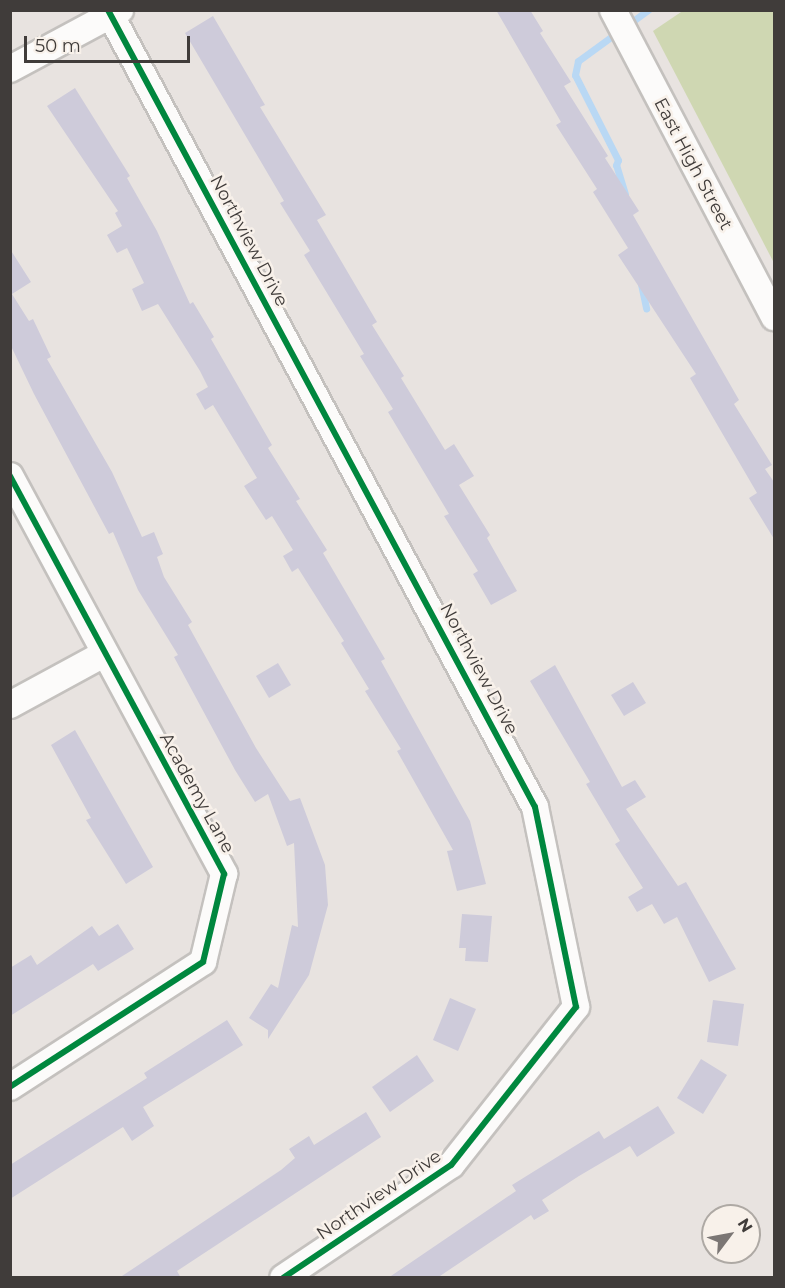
<!DOCTYPE html>
<style>
body{margin:0}
#map{position:relative;width:785px;height:1288px;overflow:hidden;background:#e8e3e0;font-family:Montserrat,sans-serif}
div>[style]{position:absolute}
[style*='--x']{left:calc(var(--x)*1px);top:calc(var(--y)*1px);width:calc(var(--w)*1px);rotate:calc(var(--a)*1deg)}
.green>*{inset:0;background:#cfd7b2}
.stream>*{height:7px;margin:-3.5px;padding:0 3.5px;transform-origin:3.5px;border-radius:3.5px;background:#b9d8f4}
.building>*{inset:0;background:#cecbda}
.roads{filter:drop-shadow(2px 0 #c4c1be) drop-shadow(-2px 0 #c4c1be) drop-shadow(0 2px #c4c1be) drop-shadow(0 -2px #c4c1be)}
.minor>*{height:26px;margin:-13px;padding:0 13px;transform-origin:13px;border-radius:13px;background:#fcfbfa}
.cycleway>*{height:6px;margin:-3px;padding:0 3px;transform-origin:3px;border-radius:3px;background:#00873e}
span{translate:-50% -50%;white-space:nowrap;text-align:center;line-height:1.15;-webkit-text-stroke:5px #f8f1ea;paint-order:stroke}
.street-label{font-size:18px;color:#403c3a}
.frame{position:absolute;inset:0;border:12px solid #403c3a;pointer-events:none}
.north{position:absolute;left:701px;top:1204px;width:60px;height:60px;box-sizing:border-box;background:#f8f1ea;border:2px solid #aea9a4;border-radius:50%;rotate:58deg;font-size:16px;font-weight:700;line-height:24px;text-align:center;color:#403c3a}
.north::after{content:'';display:block;margin:auto;width:21px;height:27px;background:#7b7674;clip-path:polygon(50% 0,100% 100%,50% 72%,0 100%)}
.scale{position:absolute;left:24px;top:36px;width:166px;height:27px;box-sizing:border-box;border:3px solid #403c3a;border-top:0;padding-left:8px;font-size:18px;line-height:21px;white-space:nowrap;color:#403c3a;-webkit-text-stroke:4px #f8f1ea;paint-order:stroke}
</style>
<div id="map">
<div class="green">
<i style="clip-path:polygon(684px 10px,774px 11px,774px 263px,653px 31px)"></i>
</div>
<div class="stream">
<i style="--x:625;--y:194;--w:30;--a:-107"></i>
<i style="--x:616;--y:165;--w:5;--a:-68"></i>
<i style="--x:618;--y:160;--w:95;--a:-116.8"></i>
<i style="--x:575;--y:75;--w:14;--a:-78"></i>
<i style="--x:578;--y:61;--w:87;--a:-36.1"></i>
<i style="--x:641;--y:284;--w:25;--a:78"></i>
</div>
<div class="building">
<i style="clip-path:polygon(496px 10px,530px 10px,543px 31px,540px 33px,571px 82px,564px 86px,608px 156px,605px 158px,639px 211px,633px 215px,739px 400px,734px 404px,772px 465px,765px 469px,774px 482px,774px 539px,749px 498px,757px 493px,690px 378px,696px 374px,618px 255px,628px 248px,593px 192px,597px 189px,556px 125px,561px 122px)"></i>
<i style="clip-path:polygon(213px 16px,265px 105px,260px 107px,326px 215px,317px 220px,377px 322px,372px 325px,404px 376px,401px 378px,445px 450px,454px 444px,474px 476px,459px 485px,490px 535px,487px 538px,517px 591px,491px 605px,473px 574px,478px 571px,444px 516px,449px 514px,388px 412px,393px 409px,360px 356px,364px 354px,304px 255px,310px 251px,280px 203px,284px 201px,185px 33px)"></i>
<i style="clip-path:polygon(75px 88px,130px 176px,127px 178px,157px 231px,190px 304px,193px 302px,214px 337px,211px 339px,272px 445px,268px 448px,300px 499px,296px 501px,327px 550px,323px 553px,385px 659px,381px 661px,470px 821px,486px 884px,457px 891px,447px 851px,453px 850px,397px 751px,401px 749px,365px 691px,369px 689px,341px 643px,344px 641px,298px 568px,292px 572px,283px 556px,293px 550px,272px 516px,266px 520px,244px 486px,257px 478px,213px 405px,205px 410px,196px 394px,208px 387px,200px 371px,158px 304px,142px 311px,132px 289px,144px 283px,127px 248px,117px 253px,107px 235px,122px 226px,115px 213px,118px 211px,47px 106px)"></i>
<i style="clip-path:polygon(10px 249px,31px 282px,12px 294px,29px 321px,33px 319px,51px 357px,47px 359px,112px 472px,142px 537px,154px 532px,163px 554px,157px 557px,164px 577px,192px 622px,188px 625px,256px 748px,290px 801px,300px 798px,325px 865px,328px 905px,309px 975px,268px 1039px,268px 1030px,249px 1018px,271px 984px,278px 988px,292px 925px,298px 927px,294px 843px,287px 846px,268px 794px,255px 802px,235px 770px,174px 657px,178px 655px,138px 590px,113px 532px,109px 534px,34px 394px,10px 344px)"></i>
<i style="clip-path:polygon(278px 663px,291px 685px,269px 698px,256px 676px)"></i>
<i style="clip-path:polygon(555px 665px,622px 787px,635px 780px,646px 797px,626px 809px,678px 886px,686px 882px,736px 969px,709px 982px,677px 917px,664px 924px,652px 904px,637px 912px,628px 897px,643px 888px,615px 844px,620px 841px,586px 784px,590px 782px,530px 681px)"></i>
<i style="clip-path:polygon(633px 682px,646px 703px,624px 716px,611px 695px)"></i>
<i style="clip-path:polygon(75px 730px,153px 867px,126px 884px,86px 820px,91px 818px,51px 745px)"></i>
<i style="clip-path:polygon(462px 914px,492px 916px,488px 962px,465px 961px,466px 948px,459px 948px)"></i>
<i style="clip-path:polygon(118px 924px,134px 949px,98px 971px,93px 964px,10px 1016px,10px 968px,31px 955px,37px 965px,92px 926px,99px 936px)"></i>
<i style="clip-path:polygon(450px 998px,476px 1009px,458px 1051px,433px 1040px)"></i>
<i style="clip-path:polygon(713px 1000px,744px 1004px,738px 1046px,707px 1042px)"></i>
<i style="clip-path:polygon(227px 1020px,243px 1045px,143px 1107px,154px 1126px,132px 1141px,123px 1127px,10px 1199px,10px 1165px,147px 1078px,144px 1073px)"></i>
<i style="clip-path:polygon(417px 1055px,434px 1081px,390px 1112px,372px 1087px)"></i>
<i style="clip-path:polygon(701px 1059px,727px 1075px,703px 1114px,677px 1098px)"></i>
<i style="clip-path:polygon(658px 1106px,675px 1133px,637px 1157px,630px 1146px,579px 1176px,542px 1200px,549px 1211px,534px 1220px,531px 1215px,437px 1278px,388px 1278px,516px 1191px,512px 1185px,599px 1131px,604px 1139px)"></i>
<i style="clip-path:polygon(366px 1112px,381px 1137px,177px 1271px,181px 1278px,119px 1278px,281px 1170px,295px 1158px,289px 1149px,309px 1136px,314px 1145px)"></i>
</div>
<div class="roads">
<div class="minor">
<i style="--x:108;--y:10;--w:904;--a:61.82"></i>
<i style="--x:535;--y:807;--w:204;--a:78.4"></i>
<i style="--x:576;--y:1007;--w:201;--a:128.3"></i>
<i style="--x:451;--y:1165;--w:202;--a:146.1"></i>
<i style="--x:613;--y:10;--w:347;--a:62.3"></i>
<i style="--x:10;--y:69;--w:125;--a:-28.2"></i>
<i style="--x:10;--y:476;--w:452;--a:61.7"></i>
<i style="--x:224;--y:874;--w:90;--a:103.4"></i>
<i style="--x:203;--y:962;--w:230;--a:147.1"></i>
<i style="--x:10;--y:705;--w:107;--a:-28.5"></i>
</div>
</div>
<div class="cycleway">
<i style="--x:108;--y:10;--w:904;--a:61.82"></i>
<i style="--x:535;--y:807;--w:204;--a:78.4"></i>
<i style="--x:576;--y:1007;--w:201;--a:128.3"></i>
<i style="--x:451;--y:1165;--w:202;--a:146.1"></i>
<i style="--x:10;--y:476;--w:452;--a:61.7"></i>
<i style="--x:224;--y:874;--w:90;--a:103.4"></i>
<i style="--x:203;--y:962;--w:230;--a:147.1"></i>
</div>
<div class="street-label">
<span style="left:693px;top:164px;rotate:62deg">East High Street</span>
<span style="left:249px;top:241px;rotate:62deg">Northview Drive</span>
<span style="left:479px;top:669px;rotate:62deg">Northview Drive</span>
<span style="left:197px;top:793px;rotate:61deg">Academy Lane</span>
<span style="left:379px;top:1195px;rotate:-34deg">Northview Drive</span>
</div>
<div class="frame"></div>
<div class="north">N</div>
<div class="scale">50 m</div>
</div>
